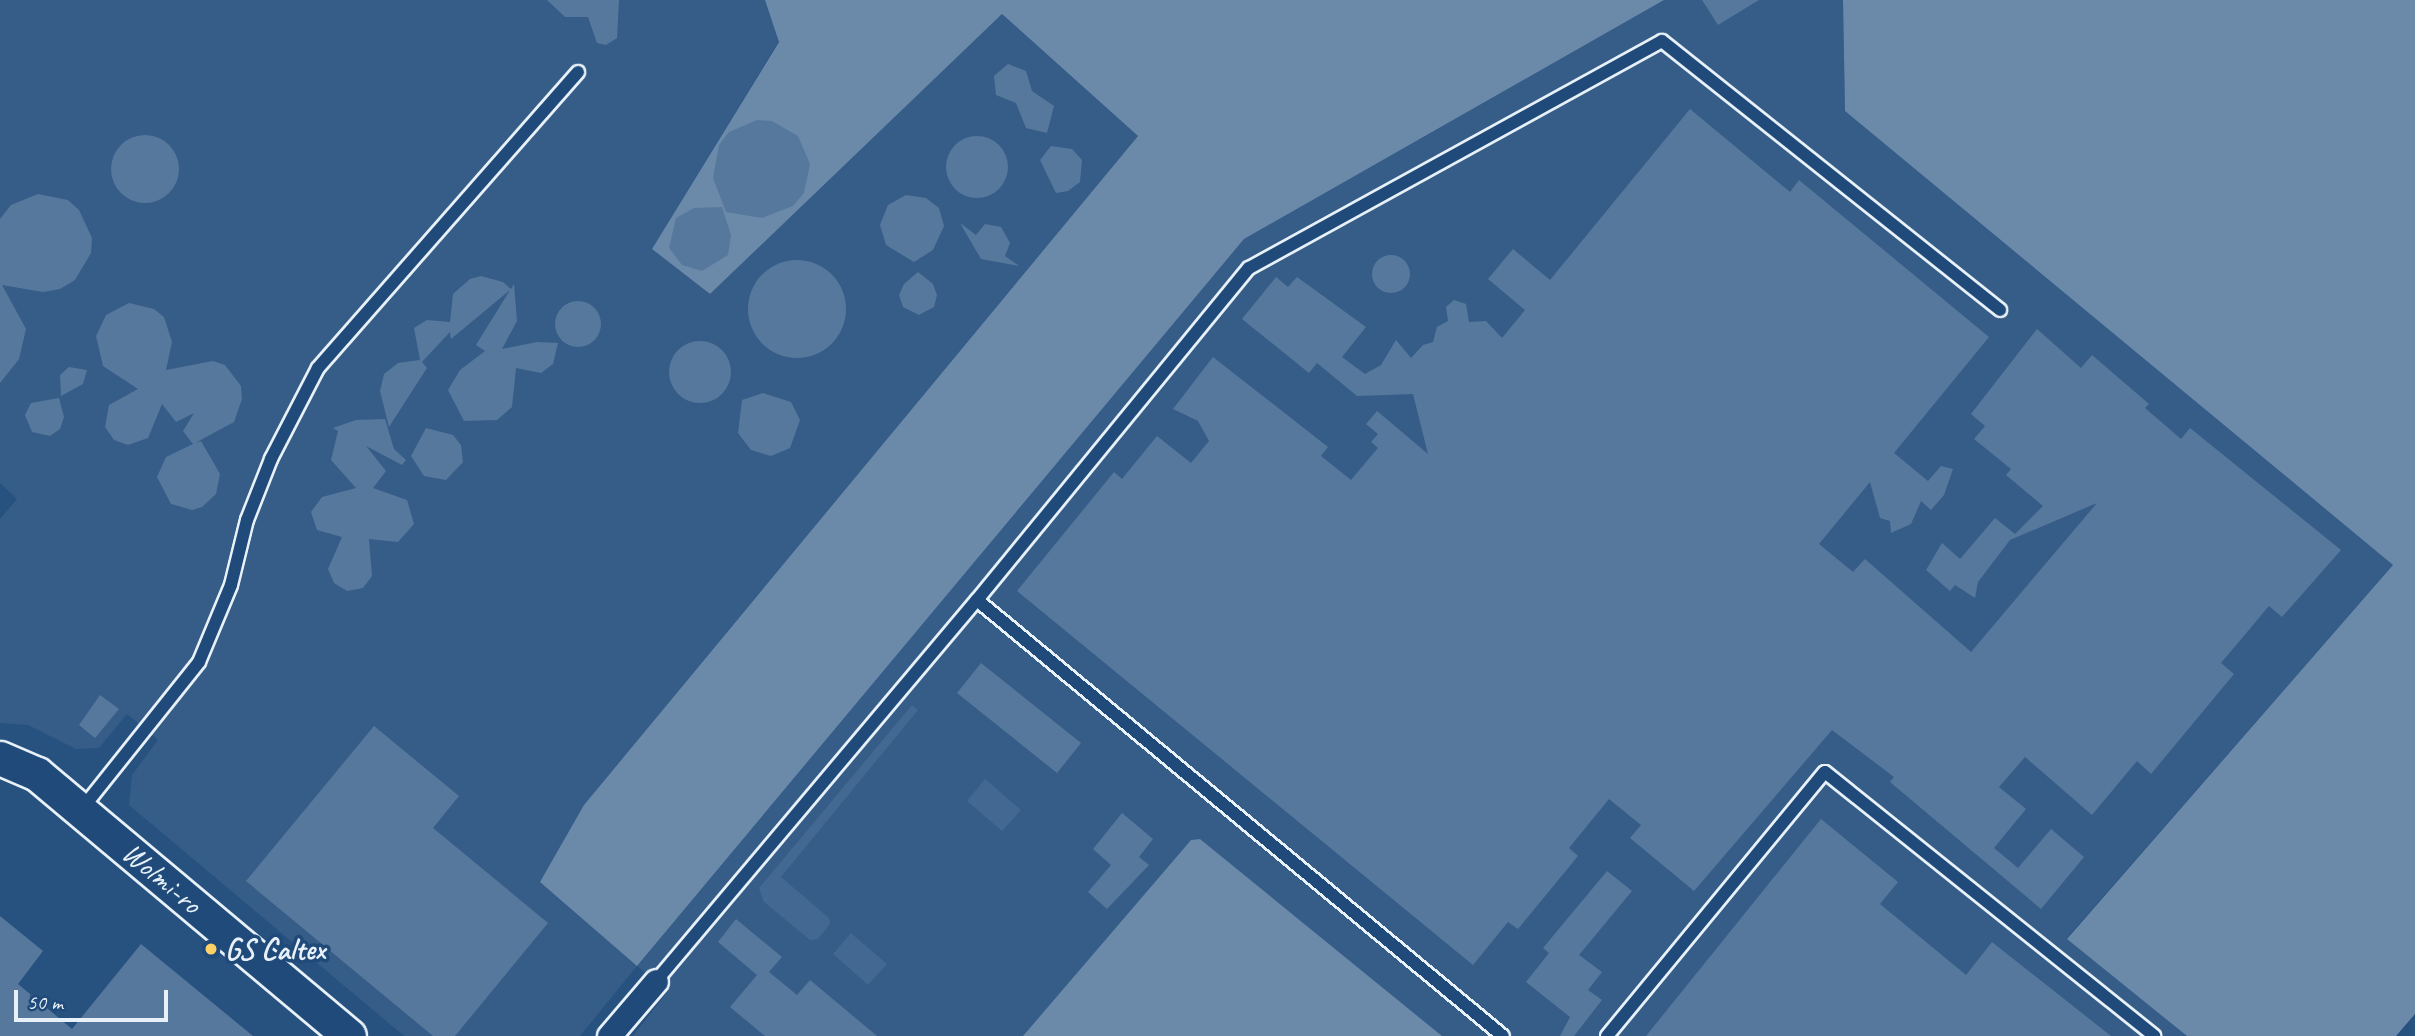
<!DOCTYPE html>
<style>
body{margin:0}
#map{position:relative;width:2415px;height:1036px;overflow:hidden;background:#27517f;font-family:Caveat,sans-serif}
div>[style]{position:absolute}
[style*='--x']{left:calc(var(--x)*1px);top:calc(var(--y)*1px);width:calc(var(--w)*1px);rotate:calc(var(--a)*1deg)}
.built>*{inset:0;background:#355d88}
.green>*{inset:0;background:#436891}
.water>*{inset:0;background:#6b8aaa}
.building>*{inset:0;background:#57789d}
.round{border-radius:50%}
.roads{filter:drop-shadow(2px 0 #e8f1f8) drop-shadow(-2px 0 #e8f1f8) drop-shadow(0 2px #e8f1f8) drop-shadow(0 -2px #e8f1f8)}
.service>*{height:12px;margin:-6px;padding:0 6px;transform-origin:6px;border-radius:6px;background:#1f4a7a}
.minor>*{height:23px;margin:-11.5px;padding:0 11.5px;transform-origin:11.5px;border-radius:11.5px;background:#1f4a7a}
.secondary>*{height:33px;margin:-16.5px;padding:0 16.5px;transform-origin:16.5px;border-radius:16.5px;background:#1f4a7a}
.dots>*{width:19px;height:19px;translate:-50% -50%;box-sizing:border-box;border:4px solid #1f4a7a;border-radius:50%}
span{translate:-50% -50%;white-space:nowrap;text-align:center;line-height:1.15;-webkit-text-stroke:7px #1f4a7a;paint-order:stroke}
.street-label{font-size:30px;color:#e8f1f8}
.poi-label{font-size:30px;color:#e8f1f8;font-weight:700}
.left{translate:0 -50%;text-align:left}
.scale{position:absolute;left:14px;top:990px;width:154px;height:32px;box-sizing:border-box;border:4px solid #e8f1f8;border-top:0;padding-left:9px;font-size:21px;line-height:24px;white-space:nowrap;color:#e8f1f8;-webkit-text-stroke:5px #1f4a7a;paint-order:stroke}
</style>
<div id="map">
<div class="built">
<i style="clip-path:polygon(0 0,765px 0,779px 41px,652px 249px,710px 294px,1002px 14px,1138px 136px,584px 805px,637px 966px,1244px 239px,1664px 0,1843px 0,1845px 111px,2393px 565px,2067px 938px,2187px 1036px,1442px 1036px,1200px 839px,1191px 840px,1023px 1036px,633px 1036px,668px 991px,637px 966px,580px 1036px,404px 1036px,129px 805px,132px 775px,158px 740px,127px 714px,99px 748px,76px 749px,28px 725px,0 723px,0 519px,17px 499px,0 483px)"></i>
</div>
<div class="green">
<i style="clip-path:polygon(912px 705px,918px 710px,781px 877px,829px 918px,830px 924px,818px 939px,810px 940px,764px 902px,759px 888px)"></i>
<i style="clip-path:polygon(985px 779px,1021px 810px,1002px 831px,967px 801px)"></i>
<i style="clip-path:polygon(851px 933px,887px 964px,868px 985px,833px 954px)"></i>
</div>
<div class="water">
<i style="clip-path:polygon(765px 0,1664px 0,1244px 239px,637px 966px,540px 882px,584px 805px,1138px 136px,1002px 14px,710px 294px,652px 249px,779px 42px)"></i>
<i style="clip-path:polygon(1843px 0,2415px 0,2415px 1014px,2396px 1036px,2187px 1036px,2067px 939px,2393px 565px,1845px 111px)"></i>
<i style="clip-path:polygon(1200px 839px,1442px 1036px,1023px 1036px,1191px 840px)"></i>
</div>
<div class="building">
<i style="clip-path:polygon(547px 0,619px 0,617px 38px,606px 45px,597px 43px,588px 17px,565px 17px)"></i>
<i style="clip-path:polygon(1702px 0,1759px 0,1718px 25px)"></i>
<i style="clip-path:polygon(1008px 64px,1026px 71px,1032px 91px,1054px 106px,1047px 133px,1026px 128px,1016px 103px,996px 95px,994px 76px)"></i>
<i style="clip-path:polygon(1690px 109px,1790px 192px,1799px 180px,1989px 337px,1894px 453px,1928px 481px,1941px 466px,1953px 469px,1944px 495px,1931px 510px,1921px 501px,1911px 524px,1891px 533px,1890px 521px,1880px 518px,1870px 482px,1819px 544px,1853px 572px,1865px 559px,1971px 652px,2097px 503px,2010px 540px,1978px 582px,1975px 598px,1955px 585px,1950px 591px,1926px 570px,1942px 543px,1960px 559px,1995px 518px,2015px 534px,2012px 537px,2043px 506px,2006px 475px,2011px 469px,1974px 439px,1985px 426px,1971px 414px,2037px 329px,2081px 368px,2092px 355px,2149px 404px,2145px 408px,2181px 439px,2190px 428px,2341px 550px,2282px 617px,2269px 606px,2221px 663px,2234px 674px,2151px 774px,2137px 761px,2092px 815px,2025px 757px,1999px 787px,2026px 809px,1994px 848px,2018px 868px,2051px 829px,2084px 857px,2041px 909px,1890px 782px,1894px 777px,1832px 730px,1694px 891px,1630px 838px,1641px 825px,1609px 799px,1569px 848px,1578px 856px,1518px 929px,1508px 922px,1473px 965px,1017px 591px,1114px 472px,1122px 479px,1157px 436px,1191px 463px,1209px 441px,1198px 421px,1173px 409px,1213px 357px,1328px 447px,1321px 456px,1351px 480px,1378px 448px,1371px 442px,1378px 434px,1366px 424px,1377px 411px,1428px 454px,1413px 394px,1357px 396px,1317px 363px,1309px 373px,1242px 319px,1276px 277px,1288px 287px,1297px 277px,1366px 327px,1342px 357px,1365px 374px,1381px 365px,1396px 340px,1411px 358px,1423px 345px,1433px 342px,1437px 327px,1448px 321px,1446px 307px,1454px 300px,1466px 304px,1469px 322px,1486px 321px,1502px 338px,1525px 310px,1488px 279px,1513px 249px,1550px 280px)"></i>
<i style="clip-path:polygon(757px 120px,772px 121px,798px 136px,810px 164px,804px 193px,793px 206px,762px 218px,726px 212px,713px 178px,719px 145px,729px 132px)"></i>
<i class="round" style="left:111px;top:135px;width:68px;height:68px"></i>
<i class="round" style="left:946px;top:136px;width:62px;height:62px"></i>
<i style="clip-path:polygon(1051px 146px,1072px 149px,1082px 160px,1080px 182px,1068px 191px,1056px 193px,1040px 160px)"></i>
<i style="clip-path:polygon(38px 194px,68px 200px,79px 210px,92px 238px,91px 253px,75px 280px,60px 289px,43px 292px,2px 285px,26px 329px,19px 359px,0 383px,0 219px,11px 205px)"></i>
<i style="clip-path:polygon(906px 195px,926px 198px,939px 208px,944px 226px,933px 250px,914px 262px,886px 245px,880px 225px,888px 205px)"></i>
<i style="clip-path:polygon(722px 207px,731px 235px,728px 255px,702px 271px,682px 265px,669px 248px,676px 218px,694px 208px)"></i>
<i style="clip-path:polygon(960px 223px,976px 235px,985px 224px,1001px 227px,1010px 243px,1005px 256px,1019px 266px,981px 259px)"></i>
<i class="round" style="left:1372px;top:255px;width:38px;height:38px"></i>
<i class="round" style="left:748px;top:260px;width:98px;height:98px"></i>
<i style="clip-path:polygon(918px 272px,933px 284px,937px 295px,934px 307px,919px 315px,903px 307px,899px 295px,904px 284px)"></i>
<i style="clip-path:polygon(481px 276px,503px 282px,511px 289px,514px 284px,517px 321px,502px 349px,537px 342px,558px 343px,553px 364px,541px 373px,516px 368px,512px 407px,497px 420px,464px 421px,448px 390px,460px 370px,485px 351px,476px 345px,510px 290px,451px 339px,450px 332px,422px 362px,427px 368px,389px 427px,380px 391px,384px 374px,398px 363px,420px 360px,414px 328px,427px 320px,450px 322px,453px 294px,470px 279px)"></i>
<i class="round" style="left:555px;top:301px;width:46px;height:46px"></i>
<i style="clip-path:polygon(129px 303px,154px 309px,164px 317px,172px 342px,166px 370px,213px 361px,225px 365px,241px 386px,242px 399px,234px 422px,195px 443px,201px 441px,220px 474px,216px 494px,202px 507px,192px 510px,171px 504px,157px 477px,166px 457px,193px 444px,183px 431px,194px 413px,176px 422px,162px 404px,148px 438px,128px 445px,114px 440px,105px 427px,109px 405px,138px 389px,103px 366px,96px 336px,106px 315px)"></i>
<i class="round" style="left:669px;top:341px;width:62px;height:62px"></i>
<i style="clip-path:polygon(69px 367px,87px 370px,83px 384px,61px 396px,60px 375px)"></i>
<i style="clip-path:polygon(763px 393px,791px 402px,800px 420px,790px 448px,771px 456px,751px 450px,738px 433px,742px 400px)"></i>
<i style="clip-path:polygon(59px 398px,64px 417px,60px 429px,50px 436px,32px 432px,25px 415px,31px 403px)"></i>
<i style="clip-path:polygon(385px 419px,394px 449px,406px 460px,402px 465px,366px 446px,386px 471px,373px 488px,407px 500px,414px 524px,398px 542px,369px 539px,372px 576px,363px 588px,347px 591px,334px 583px,328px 569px,342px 537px,317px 530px,311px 512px,322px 497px,356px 488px,331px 460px,338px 431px,333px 428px,356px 420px)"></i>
<i style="clip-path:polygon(426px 428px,453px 435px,461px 445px,463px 462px,446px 480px,424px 476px,411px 456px)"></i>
<i style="clip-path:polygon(981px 663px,1081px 743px,1057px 773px,957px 693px)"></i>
<i style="clip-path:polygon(100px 695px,119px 709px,95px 738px,79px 725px)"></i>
<i style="clip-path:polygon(374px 726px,459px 796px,433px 828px,548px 923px,455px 1036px,433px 1036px,246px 881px)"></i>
<i style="clip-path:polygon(1122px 813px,1153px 839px,1139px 857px,1149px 865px,1107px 909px,1088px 892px,1111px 865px,1093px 849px)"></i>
<i style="clip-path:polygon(1821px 819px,1898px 882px,1880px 904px,1966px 975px,1992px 942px,2111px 1036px,1646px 1036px)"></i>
<i style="clip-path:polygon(1607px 871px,1632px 891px,1579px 955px,1602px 972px,1588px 990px,1602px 1000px,1574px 1036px,1560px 1036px,1570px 1017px,1526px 982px,1549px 953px,1543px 948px)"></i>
<i style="clip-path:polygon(0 916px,43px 951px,18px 984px,72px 1029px,141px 944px,253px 1036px,0 1036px)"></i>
<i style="clip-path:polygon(736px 919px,782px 957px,769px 972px,797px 995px,810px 980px,877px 1036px,765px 1036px,730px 1007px,757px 975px,718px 942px)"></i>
</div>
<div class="roads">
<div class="service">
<i style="--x:977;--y:600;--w:683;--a:39.66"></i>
<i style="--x:81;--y:810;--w:189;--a:-51.4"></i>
<i style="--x:199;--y:662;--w:83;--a:-67.4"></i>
<i style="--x:231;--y:585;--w:67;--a:-76.2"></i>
<i style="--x:247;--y:520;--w:66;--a:-68.5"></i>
<i style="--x:271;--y:459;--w:102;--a:-62.7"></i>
<i style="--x:318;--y:368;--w:394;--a:-48.7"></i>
<i style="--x:656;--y:981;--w:498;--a:-49.9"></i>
<i style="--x:977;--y:600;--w:429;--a:-50.7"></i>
<i style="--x:1249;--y:268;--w:471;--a:-28.8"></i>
<i style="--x:1662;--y:41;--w:432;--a:38.5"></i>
<i style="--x:1607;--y:1036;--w:342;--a:-50.5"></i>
<i style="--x:1825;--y:772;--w:422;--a:38.7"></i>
</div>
<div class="minor">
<i style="--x:609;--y:1036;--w:72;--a:-49.5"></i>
</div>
<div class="secondary">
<i style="--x:0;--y:758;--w:40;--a:23.4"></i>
<i style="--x:37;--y:774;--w:407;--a:40"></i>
</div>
</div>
<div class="dots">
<i style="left:211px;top:949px;background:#ffd166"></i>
</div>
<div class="street-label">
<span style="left:162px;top:878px;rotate:40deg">Wolmi-ro</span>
</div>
<div class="poi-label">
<span class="left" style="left:225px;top:949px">GS Caltex</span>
</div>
<div class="scale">50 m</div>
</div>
